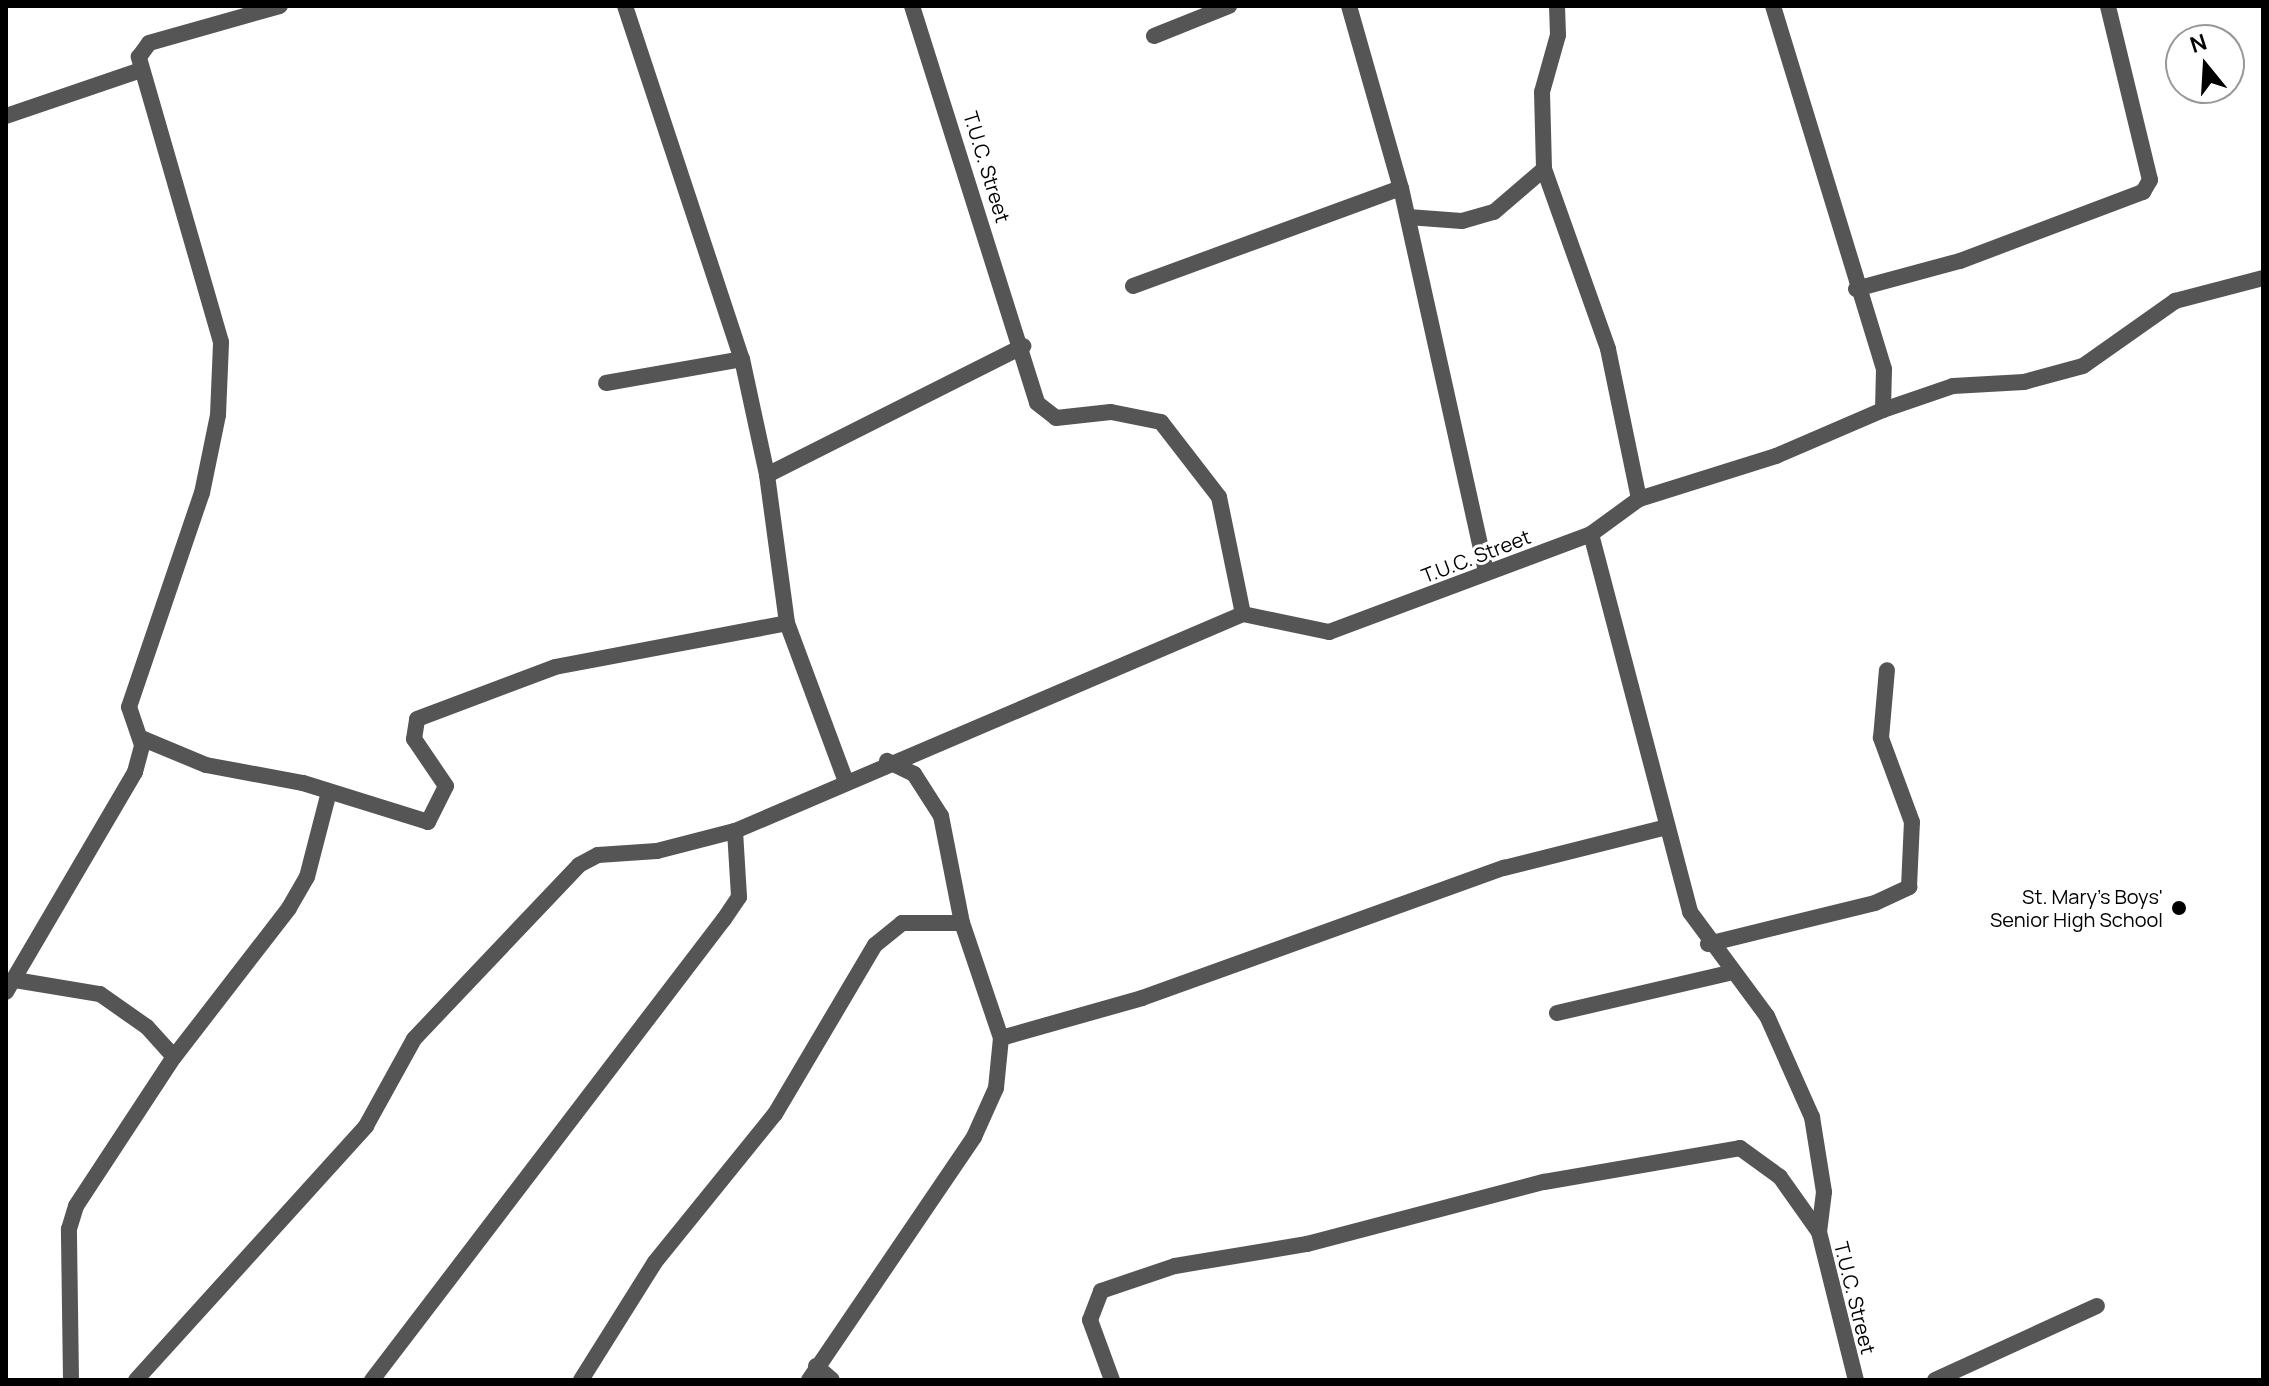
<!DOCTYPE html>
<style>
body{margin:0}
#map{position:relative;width:2269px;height:1386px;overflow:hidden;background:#fff;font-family:Manrope,sans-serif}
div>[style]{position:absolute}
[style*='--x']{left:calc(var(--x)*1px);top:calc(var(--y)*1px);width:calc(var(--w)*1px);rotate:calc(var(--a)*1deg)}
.minor>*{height:16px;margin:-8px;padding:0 8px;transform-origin:8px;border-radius:8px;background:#555}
.dots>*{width:22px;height:22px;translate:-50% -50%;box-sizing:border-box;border:4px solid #fff;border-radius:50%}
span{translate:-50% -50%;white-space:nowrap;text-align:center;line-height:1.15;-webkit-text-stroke:6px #fff;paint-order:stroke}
.street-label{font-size:20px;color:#000}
.poi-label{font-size:20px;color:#000}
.right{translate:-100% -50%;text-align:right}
.frame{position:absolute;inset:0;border:8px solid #000;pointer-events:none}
.north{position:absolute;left:2165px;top:24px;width:80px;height:80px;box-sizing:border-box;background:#fff;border:2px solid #999;border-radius:50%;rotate:342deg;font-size:22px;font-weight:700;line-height:32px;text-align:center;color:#000}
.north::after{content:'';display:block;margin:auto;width:28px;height:36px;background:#000;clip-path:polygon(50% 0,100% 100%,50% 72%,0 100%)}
</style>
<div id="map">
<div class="minor">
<i style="--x:625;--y:6;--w:372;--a:71.7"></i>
<i style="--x:742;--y:359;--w:119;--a:77.8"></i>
<i style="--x:767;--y:475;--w:149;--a:82.3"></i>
<i style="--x:787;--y:623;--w:170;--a:69.6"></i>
<i style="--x:912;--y:6;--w:416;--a:72.5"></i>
<i style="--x:1037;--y:403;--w:24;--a:38"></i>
<i style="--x:1056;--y:418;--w:55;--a:-6.2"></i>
<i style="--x:1111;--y:412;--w:51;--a:11.3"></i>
<i style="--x:1161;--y:422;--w:95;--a:52.3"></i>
<i style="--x:1219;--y:497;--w:119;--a:78.4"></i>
<i style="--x:1243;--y:614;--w:88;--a:11.8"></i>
<i style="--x:1329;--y:632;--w:280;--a:-20.5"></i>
<i style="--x:1591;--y:534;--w:59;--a:-36.1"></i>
<i style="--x:1639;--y:499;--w:144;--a:-17.4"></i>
<i style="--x:1776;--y:456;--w:116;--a:-23.3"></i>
<i style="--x:1883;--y:410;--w:74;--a:-18.9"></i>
<i style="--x:1953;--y:386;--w:71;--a:-3.2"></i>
<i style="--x:2024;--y:382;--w:61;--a:-15.2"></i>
<i style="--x:2083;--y:366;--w:113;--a:-35.2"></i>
<i style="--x:2175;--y:301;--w:91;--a:-14.6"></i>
<i style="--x:1349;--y:6;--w:189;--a:74.1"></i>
<i style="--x:1401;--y:188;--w:392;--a:77.5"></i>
<i style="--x:1557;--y:6;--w:29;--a:88"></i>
<i style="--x:1558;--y:35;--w:59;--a:105.7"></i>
<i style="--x:1542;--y:92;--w:77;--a:88.5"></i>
<i style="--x:1544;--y:169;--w:191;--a:70.4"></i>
<i style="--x:1608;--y:349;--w:153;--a:78.3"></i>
<i style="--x:1773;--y:6;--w:380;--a:73"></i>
<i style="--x:1884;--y:369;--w:41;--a:91.4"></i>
<i style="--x:1154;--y:36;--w:81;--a:-21.8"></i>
<i style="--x:6;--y:116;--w:143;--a:-18.8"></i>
<i style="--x:1408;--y:217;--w:54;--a:4.2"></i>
<i style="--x:1462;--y:221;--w:33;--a:-16"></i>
<i style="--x:1494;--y:212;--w:66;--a:-40.7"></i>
<i style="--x:1133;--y:286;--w:285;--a:-20.1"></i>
<i style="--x:1856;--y:289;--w:108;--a:-15.1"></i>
<i style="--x:1960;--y:261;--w:196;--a:-20.7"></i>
<i style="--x:2143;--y:192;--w:14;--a:-60"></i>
<i style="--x:2150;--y:180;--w:179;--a:-103.6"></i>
<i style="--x:606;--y:383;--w:138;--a:-10"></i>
<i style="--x:767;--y:475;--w:287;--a:-26.7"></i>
<i style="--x:1591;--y:534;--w:391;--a:75.3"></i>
<i style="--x:1690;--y:912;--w:129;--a:53.5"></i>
<i style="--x:1767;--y:1016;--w:111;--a:66"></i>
<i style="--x:1812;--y:1117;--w:76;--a:80.9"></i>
<i style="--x:1824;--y:1192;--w:40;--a:97.1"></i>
<i style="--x:1819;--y:1232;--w:153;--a:76"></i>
<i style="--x:141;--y:738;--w:70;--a:22.6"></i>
<i style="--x:206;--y:765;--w:99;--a:10.5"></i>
<i style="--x:303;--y:783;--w:131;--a:17.3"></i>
<i style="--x:428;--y:822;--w:40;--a:-63.4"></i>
<i style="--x:446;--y:786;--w:57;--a:-124.2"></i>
<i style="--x:414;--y:739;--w:20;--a:-81"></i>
<i style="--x:417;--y:719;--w:147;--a:-20.6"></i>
<i style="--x:555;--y:667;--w:236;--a:-10.7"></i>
<i style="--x:735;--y:831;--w:552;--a:-23.13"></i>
<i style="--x:1708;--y:944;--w:172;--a:-13.8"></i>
<i style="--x:1875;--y:903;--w:38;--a:-25"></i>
<i style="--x:1909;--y:887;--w:65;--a:-87.4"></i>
<i style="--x:1912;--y:822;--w:90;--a:-110.3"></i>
<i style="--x:1881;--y:738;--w:68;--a:-85"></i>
<i style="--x:15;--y:980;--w:86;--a:9.4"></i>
<i style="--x:100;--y:994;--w:57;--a:35.1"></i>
<i style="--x:147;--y:1027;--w:40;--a:48"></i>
<i style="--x:6;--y:992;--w:255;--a:-59.6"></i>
<i style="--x:135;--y:772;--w:28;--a:-75"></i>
<i style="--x:142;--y:745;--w:40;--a:-108.9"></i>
<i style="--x:129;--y:707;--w:226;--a:-71.2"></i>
<i style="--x:202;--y:493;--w:80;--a:-78.4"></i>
<i style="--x:218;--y:415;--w:73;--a:-87.6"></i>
<i style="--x:221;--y:342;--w:297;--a:-106.1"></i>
<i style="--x:139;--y:57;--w:17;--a:-54"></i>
<i style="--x:149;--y:43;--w:136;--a:-15.8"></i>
<i style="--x:1557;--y:1013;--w:181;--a:-13.1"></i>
<i style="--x:1001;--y:1038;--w:147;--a:-15.8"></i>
<i style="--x:1142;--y:998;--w:385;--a:-19.8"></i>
<i style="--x:1504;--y:868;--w:168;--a:-14.1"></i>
<i style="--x:816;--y:1366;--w:21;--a:41"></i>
<i style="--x:71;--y:1380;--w:151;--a:-90.8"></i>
<i style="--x:69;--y:1229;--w:24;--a:-73"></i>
<i style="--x:76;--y:1206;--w:178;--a:-56.7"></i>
<i style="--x:174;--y:1057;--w:188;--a:-52.3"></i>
<i style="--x:289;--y:908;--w:36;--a:-60"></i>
<i style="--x:307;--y:877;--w:88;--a:-75.5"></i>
<i style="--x:136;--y:1380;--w:343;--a:-47.8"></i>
<i style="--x:366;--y:1126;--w:99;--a:-61.1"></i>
<i style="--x:414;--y:1039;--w:240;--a:-46.5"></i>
<i style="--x:579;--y:865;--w:21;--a:-28"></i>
<i style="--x:598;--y:855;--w:59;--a:-3.9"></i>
<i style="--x:657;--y:851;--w:81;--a:-14.4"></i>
<i style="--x:735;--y:831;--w:66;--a:86.5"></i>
<i style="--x:739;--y:897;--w:27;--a:124"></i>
<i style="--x:724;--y:919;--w:580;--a:127.36"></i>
<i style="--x:581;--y:1380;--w:139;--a:-57.9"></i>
<i style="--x:655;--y:1262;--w:191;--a:-51"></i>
<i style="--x:775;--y:1114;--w:196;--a:-59.4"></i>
<i style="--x:875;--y:945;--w:35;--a:-39"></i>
<i style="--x:902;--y:923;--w:60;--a:0"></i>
<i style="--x:809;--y:1380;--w:294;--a:-55.8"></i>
<i style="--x:974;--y:1137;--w:54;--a:-65.8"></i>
<i style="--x:996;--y:1088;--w:50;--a:-84.3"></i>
<i style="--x:1001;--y:1038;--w:121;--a:-108.7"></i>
<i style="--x:962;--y:923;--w:109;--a:-101.1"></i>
<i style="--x:941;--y:816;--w:50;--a:-122.7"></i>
<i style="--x:914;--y:774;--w:30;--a:-154"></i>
<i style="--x:1112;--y:1380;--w:64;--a:-110.1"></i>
<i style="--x:1090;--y:1320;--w:31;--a:-69"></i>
<i style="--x:1101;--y:1291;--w:78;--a:-18.7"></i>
<i style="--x:1175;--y:1266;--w:134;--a:-9.5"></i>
<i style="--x:1307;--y:1244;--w:245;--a:-14.7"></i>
<i style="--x:1544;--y:1182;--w:199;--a:-9.8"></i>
<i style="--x:1740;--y:1148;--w:49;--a:35.9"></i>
<i style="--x:1780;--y:1177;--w:67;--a:54.7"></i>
<i style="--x:1935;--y:1380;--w:178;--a:-24.6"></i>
</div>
<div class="dots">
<i style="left:2179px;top:908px;background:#000"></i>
</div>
<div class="street-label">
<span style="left:987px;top:167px;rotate:73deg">T.U.C. Street</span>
<span style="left:1476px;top:556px;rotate:-21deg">T.U.C. Street</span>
<span style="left:1855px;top:1298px;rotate:76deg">T.U.C. Street</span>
</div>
<div class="poi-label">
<span class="right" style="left:2163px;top:908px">St. Mary's Boys'<br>Senior High School</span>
</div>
<div class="frame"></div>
<div class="north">N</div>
</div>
